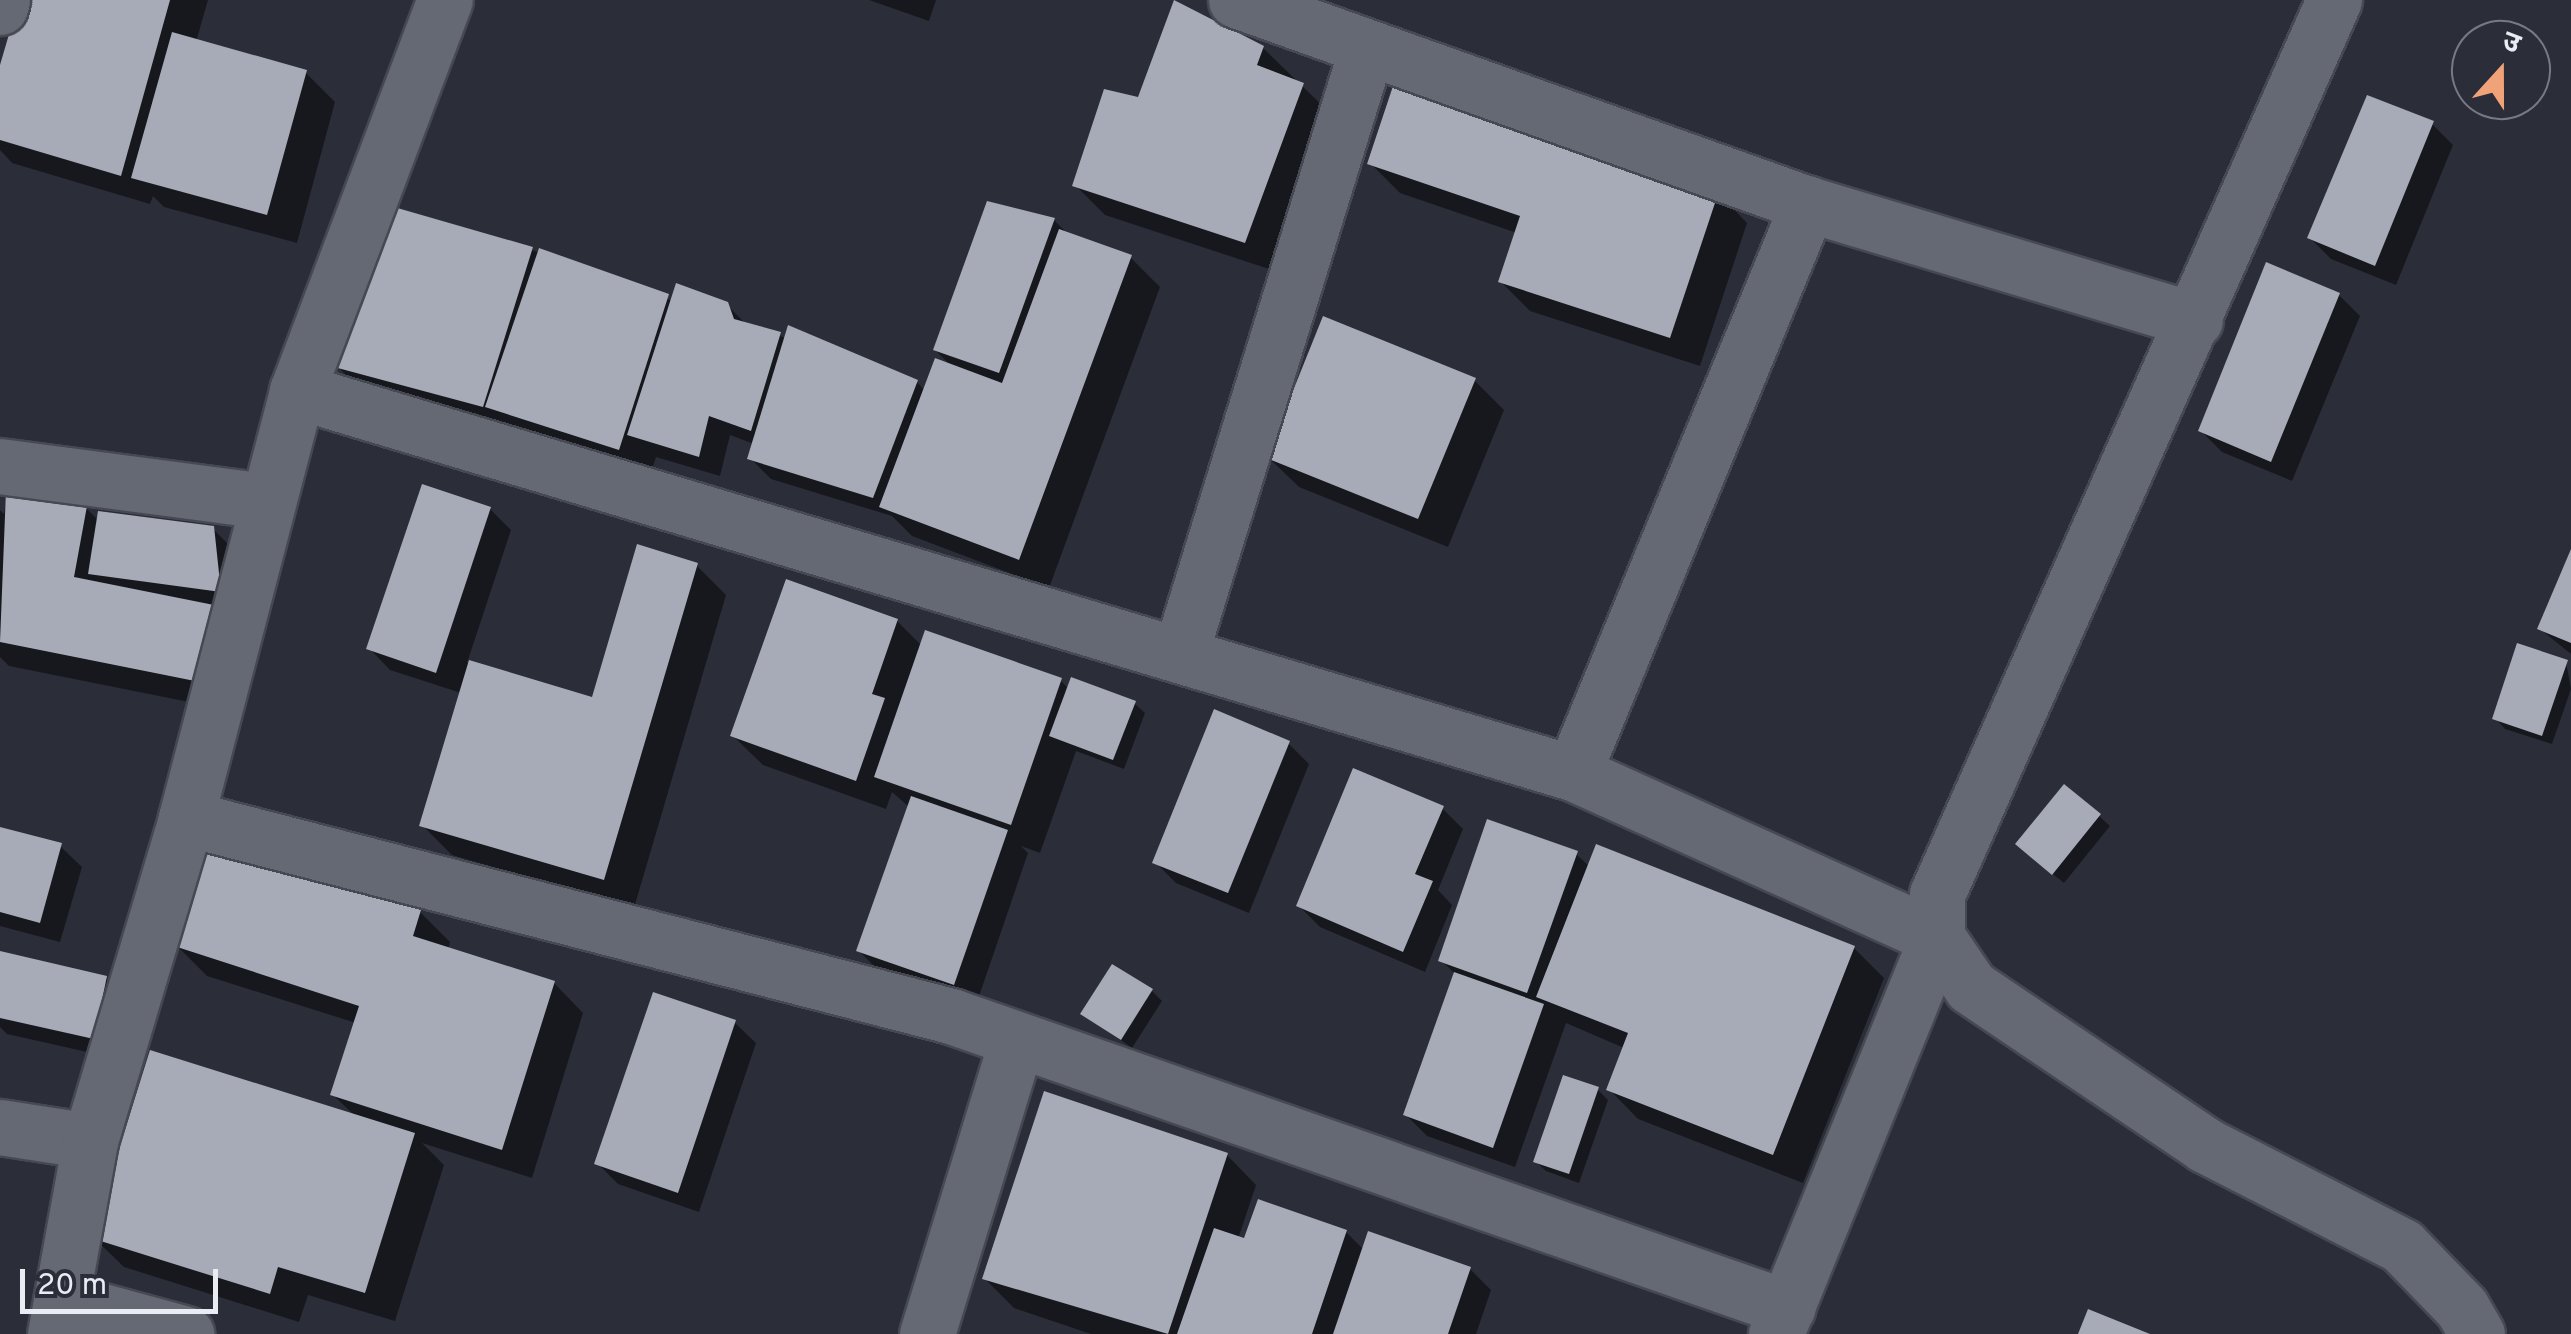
<!DOCTYPE html>
<meta charset="utf-8">
<style>
body{margin:0}
#map{position:relative;width:2571px;height:1334px;overflow:hidden;background:#2b2e38;font-family:Overpass,"Noto Sans Devanagari",sans-serif}
div>[style]{position:absolute}
[style*='--x']{left:calc(var(--x)*1px);top:calc(var(--y)*1px);width:calc(var(--w)*1px);rotate:calc(var(--a)*1deg)}
.shadow>*{inset:0;background:#0007}
.building>*{inset:0;background:#a7abb7}
.roads{filter:drop-shadow(2px 0 #464952) drop-shadow(-2px 0 #464952) drop-shadow(0 2px #464952) drop-shadow(0 -2px #464952)}
.minor>*{height:55px;margin:-27.5px;padding:0 27.5px;transform-origin:27.5px;border-radius:27.5px;background:#656974}
.tertiary>*{height:55px;margin:-27.5px;padding:0 27.5px;transform-origin:27.5px;border-radius:27.5px;background:#656974}
span{translate:-50% -50%;white-space:nowrap;text-align:center;line-height:1.15;-webkit-text-stroke:10px #2b2e38;paint-order:stroke}
.north{position:absolute;left:2451px;top:20px;width:100px;height:100px;box-sizing:border-box;background:#2b2e38;border:2px solid #777a82;border-radius:50%;rotate:21deg;font-size:28px;font-weight:700;line-height:40px;text-align:center;color:#e9ecf2}
.north::after{content:'';display:block;margin:auto;width:35px;height:45px;background:#f0a279;clip-path:polygon(50% 0,100% 100%,50% 72%,0 100%)}
.scale{position:absolute;left:20px;top:1269px;width:198px;height:45px;box-sizing:border-box;border:5px solid #e9ecf2;border-top:0;padding-left:12px;font-size:30px;line-height:35px;white-space:nowrap;color:#e9ecf2;-webkit-text-stroke:8px #2b2e38;paint-order:stroke}
</style>
<div id="map">
<div class="shadow">
<i style="clip-path:polygon(22px 0,208px 0,196px 42px,305px 72px,335px 102px,297px 243px,164px 207px,153px 196px,150px 204px,12px 163px,0 150px,0 73px)"></i>
<i style="clip-path:polygon(869px 0,936px 0,929px 21px)"></i>
<i style="clip-path:polygon(1263px 48px,1332px 115px,1275px 271px,1105px 215px,1075px 185px,1139px 100px)"></i>
<i style="clip-path:polygon(2432px 124px,2453px 145px,2396px 285px,2331px 259px,2310px 238px)"></i>
<i style="clip-path:polygon(1370px 163px,1718px 193px,1747px 223px,1700px 366px,1530px 311px,1500px 281px,1517px 233px,1400px 193px)"></i>
<i style="clip-path:polygon(1054px 220px,1069px 235px,1131px 258px,1160px 287px,1049px 588px,912px 536px,892px 516px,771px 479px,750px 458px,754px 444px,730px 435px,720px 476px,656px 457px,649px 479px,367px 396px,337px 366px,532px 250px,673px 301px,726px 304px,747px 325px,917px 382px,925px 391px,953px 368px,935px 350px)"></i>
<i style="clip-path:polygon(2339px 295px,2360px 316px,2292px 481px,2222px 452px,2201px 431px)"></i>
<i style="clip-path:polygon(1474px 380px,1504px 410px,1448px 547px,1299px 487px,1269px 458px)"></i>
<i style="clip-path:polygon(8px 493px,86px 508px,99px 521px,213px 529px,234px 550px,229px 710px,9px 666px,0 657px,0 510px,4px 514px)"></i>
<i style="clip-path:polygon(490px 509px,511px 530px,467px 663px,594px 700px,696px 565px,726px 595px,634px 908px,452px 855px,422px 825px,461px 693px,390px 670px,369px 648px)"></i>
<i style="clip-path:polygon(2571px 556px,2571px 654px,2540px 629px)"></i>
<i style="clip-path:polygon(897px 621px,922px 646px,1060px 680px,1069px 689px,1134px 703px,1145px 713px,1124px 769px,1076px 751px,1040px 853px,1021px 846px,1028px 853px,976px 1005px,880px 972px,859px 951px,909px 807px,892px 792px,886px 809px,763px 765px,733px 736px)"></i>
<i style="clip-path:polygon(2566px 662px,2571px 689px,2552px 744px,2505px 729px,2495px 718px)"></i>
<i style="clip-path:polygon(1288px 743px,1309px 764px,1249px 913px,1176px 883px,1155px 862px)"></i>
<i style="clip-path:polygon(1442px 808px,1463px 829px,1438px 890px,1452px 905px,1425px 972px,1320px 927px,1299px 906px)"></i>
<i style="clip-path:polygon(2099px 816px,2110px 826px,2064px 883px,2029px 855px)"></i>
<i style="clip-path:polygon(0 829px,60px 846px,82px 867px,60px 942px,0 926px)"></i>
<i style="clip-path:polygon(1598px 848px,1854px 948px,1884px 978px,1803px 1183px,1638px 1119px,1609px 1089px,1624px 1048px,1566px 1023px,1515px 1167px,1427px 1136px,1406px 1115px,1456px 975px,1441px 960px,1576px 854px,1590px 867px)"></i>
<i style="clip-path:polygon(420px 912px,450px 942px,448px 950px,554px 983px,583px 1013px,532px 1178px,422px 1143px,444px 1165px,395px 1321px,308px 1295px,299px 1322px,124px 1267px,94px 1238px,355px 1116px,333px 1095px,356px 1023px,207px 976px,177px 946px)"></i>
<i style="clip-path:polygon(0 953px,106px 978px,127px 999px,114px 1058px,7px 1034px,0 1027px)"></i>
<i style="clip-path:polygon(1152px 991px,1162px 1001px,1132px 1048px,1083px 1013px)"></i>
<i style="clip-path:polygon(734px 1022px,756px 1043px,699px 1212px,618px 1184px,597px 1163px)"></i>
<i style="clip-path:polygon(1598px 1090px,1608px 1100px,1579px 1183px,1546px 1171px,1535px 1161px)"></i>
<i style="clip-path:polygon(1227px 1155px,1256px 1185px,1238px 1239px,1346px 1232px,1364px 1250px,1470px 1269px,1491px 1290px,1476px 1334px,1091px 1334px,1014px 1308px,984px 1278px)"></i>
</div>
<div class="building">
<i style="clip-path:polygon(19px 0,170px 0,121px 176px,0 140px,0 65px)"></i>
<i style="clip-path:polygon(1174px 0,1264px 46px,1257px 65px,1304px 83px,1245px 243px,1072px 186px,1104px 89px,1138px 97px)"></i>
<i style="clip-path:polygon(172px 32px,307px 70px,267px 215px,131px 178px)"></i>
<i style="clip-path:polygon(1395px 80px,1719px 191px,1670px 338px,1498px 282px,1520px 216px,1367px 164px)"></i>
<i style="clip-path:polygon(2367px 95px,2434px 121px,2375px 266px,2307px 238px)"></i>
<i style="clip-path:polygon(987px 201px,1055px 218px,999px 373px,933px 350px)"></i>
<i style="clip-path:polygon(380px 203px,533px 247px,483px 407px,334px 367px)"></i>
<i style="clip-path:polygon(1059px 229px,1132px 255px,1019px 560px,879px 507px,935px 358px,1002px 383px)"></i>
<i style="clip-path:polygon(539px 248px,669px 294px,619px 450px,485px 407px)"></i>
<i style="clip-path:polygon(2266px 262px,2340px 293px,2271px 462px,2198px 431px)"></i>
<i style="clip-path:polygon(676px 283px,728px 302px,734px 319px,781px 332px,751px 431px,709px 416px,699px 457px,627px 435px)"></i>
<i style="clip-path:polygon(1323px 316px,1476px 378px,1418px 519px,1266px 458px)"></i>
<i style="clip-path:polygon(788px 325px,918px 380px,873px 498px,747px 459px)"></i>
<i style="clip-path:polygon(422px 484px,491px 507px,436px 673px,366px 649px)"></i>
<i style="clip-path:polygon(6px 490px,87px 506px,74px 577px,214px 605px,200px 682px,0 642px)"></i>
<i style="clip-path:polygon(98px 511px,214px 526px,221px 592px,88px 574px)"></i>
<i style="clip-path:polygon(637px 544px,698px 563px,604px 880px,419px 826px,469px 660px,592px 697px)"></i>
<i style="clip-path:polygon(2571px 549px,2571px 643px,2537px 629px)"></i>
<i style="clip-path:polygon(786px 579px,898px 619px,872px 694px,885px 698px,856px 781px,730px 736px)"></i>
<i style="clip-path:polygon(925px 630px,1062px 678px,1011px 825px,874px 777px)"></i>
<i style="clip-path:polygon(2517px 643px,2568px 660px,2542px 736px,2492px 719px)"></i>
<i style="clip-path:polygon(1071px 677px,1136px 701px,1113px 760px,1049px 736px)"></i>
<i style="clip-path:polygon(1214px 709px,1290px 741px,1228px 893px,1152px 863px)"></i>
<i style="clip-path:polygon(1353px 768px,1444px 806px,1415px 874px,1433px 881px,1403px 952px,1296px 906px)"></i>
<i style="clip-path:polygon(2064px 784px,2101px 814px,2052px 875px,2015px 844px)"></i>
<i style="clip-path:polygon(911px 796px,1008px 830px,954px 985px,856px 951px)"></i>
<i style="clip-path:polygon(1487px 819px,1578px 851px,1527px 993px,1438px 961px)"></i>
<i style="clip-path:polygon(0 827px,62px 843px,40px 923px,0 912px)"></i>
<i style="clip-path:polygon(209px 841px,421px 910px,413px 936px,555px 981px,502px 1150px,330px 1095px,359px 1006px,174px 946px)"></i>
<i style="clip-path:polygon(1596px 844px,1855px 946px,1773px 1155px,1606px 1090px,1628px 1033px,1536px 997px)"></i>
<i style="clip-path:polygon(0 951px,107px 976px,94px 1039px,0 1018px)"></i>
<i style="clip-path:polygon(1112px 964px,1153px 989px,1121px 1040px,1080px 1014px)"></i>
<i style="clip-path:polygon(1454px 972px,1544px 1004px,1493px 1148px,1403px 1115px)"></i>
<i style="clip-path:polygon(653px 992px,736px 1020px,678px 1193px,594px 1164px)"></i>
<i style="clip-path:polygon(150px 1050px,415px 1133px,365px 1293px,278px 1267px,270px 1294px,91px 1238px)"></i>
<i style="clip-path:polygon(1563px 1075px,1599px 1087px,1569px 1174px,1533px 1162px)"></i>
<i style="clip-path:polygon(1044px 1091px,1228px 1153px,1168px 1334px,982px 1279px)"></i>
<i style="clip-path:polygon(1258px 1199px,1347px 1230px,1312px 1334px,1177px 1334px,1214px 1228px,1244px 1238px)"></i>
<i style="clip-path:polygon(1368px 1231px,1471px 1267px,1448px 1334px,1333px 1334px)"></i>
<i style="clip-path:polygon(2088px 1309px,2150px 1334px,2078px 1334px)"></i>
</div>
<div class="roads">
<div class="minor">
<i style="--x:1236;--y:0;--w:607;--a:19.63"></i>
<i style="--x:1808;--y:204;--w:404;--a:16.7"></i>
<i style="--x:0;--y:7;--w:7;--a:-74"></i>
<i style="--x:297;--y:391;--w:1332;--a:16.67"></i>
<i style="--x:1573;--y:773;--w:399;--a:24.3"></i>
<i style="--x:1937;--y:937;--w:428;--a:112.1"></i>
<i style="--x:0;--y:466;--w:267;--a:7.5"></i>
<i style="--x:1181;--y:651;--w:628;--a:-72.86"></i>
<i style="--x:1573;--y:773;--w:616;--a:-67.56"></i>
<i style="--x:186;--y:818;--w:790;--a:14.51"></i>
<i style="--x:951;--y:1016;--w:886;--a:19.23"></i>
<i style="--x:0;--y:1127;--w:91;--a:8.8"></i>
<i style="--x:62;--y:1300;--w:129;--a:15.3"></i>
<i style="--x:55;--y:1334;--w:196;--a:-79.7"></i>
<i style="--x:90;--y:1141;--w:337;--a:-73.4"></i>
<i style="--x:186;--y:818;--w:441;--a:-75.4"></i>
<i style="--x:297;--y:391;--w:418;--a:-69.3"></i>
<i style="--x:927;--y:1334;--w:308;--a:-73"></i>
</div>
<div class="tertiary">
<i style="--x:2334;--y:0;--w:978;--a:113.94"></i>
<i style="--x:1937;--y:894;--w:43;--a:90"></i>
<i style="--x:1937;--y:937;--w:60;--a:55.8"></i>
<i style="--x:1971;--y:987;--w:282;--a:34"></i>
<i style="--x:2205;--y:1145;--w:221;--a:27.1"></i>
<i style="--x:2402;--y:1246;--w:86;--a:45.9"></i>
<i style="--x:2462;--y:1308;--w:30;--a:60"></i>
</div>
</div>
<div class="north">उ</div>
<div class="scale">20 m</div>
</div>
